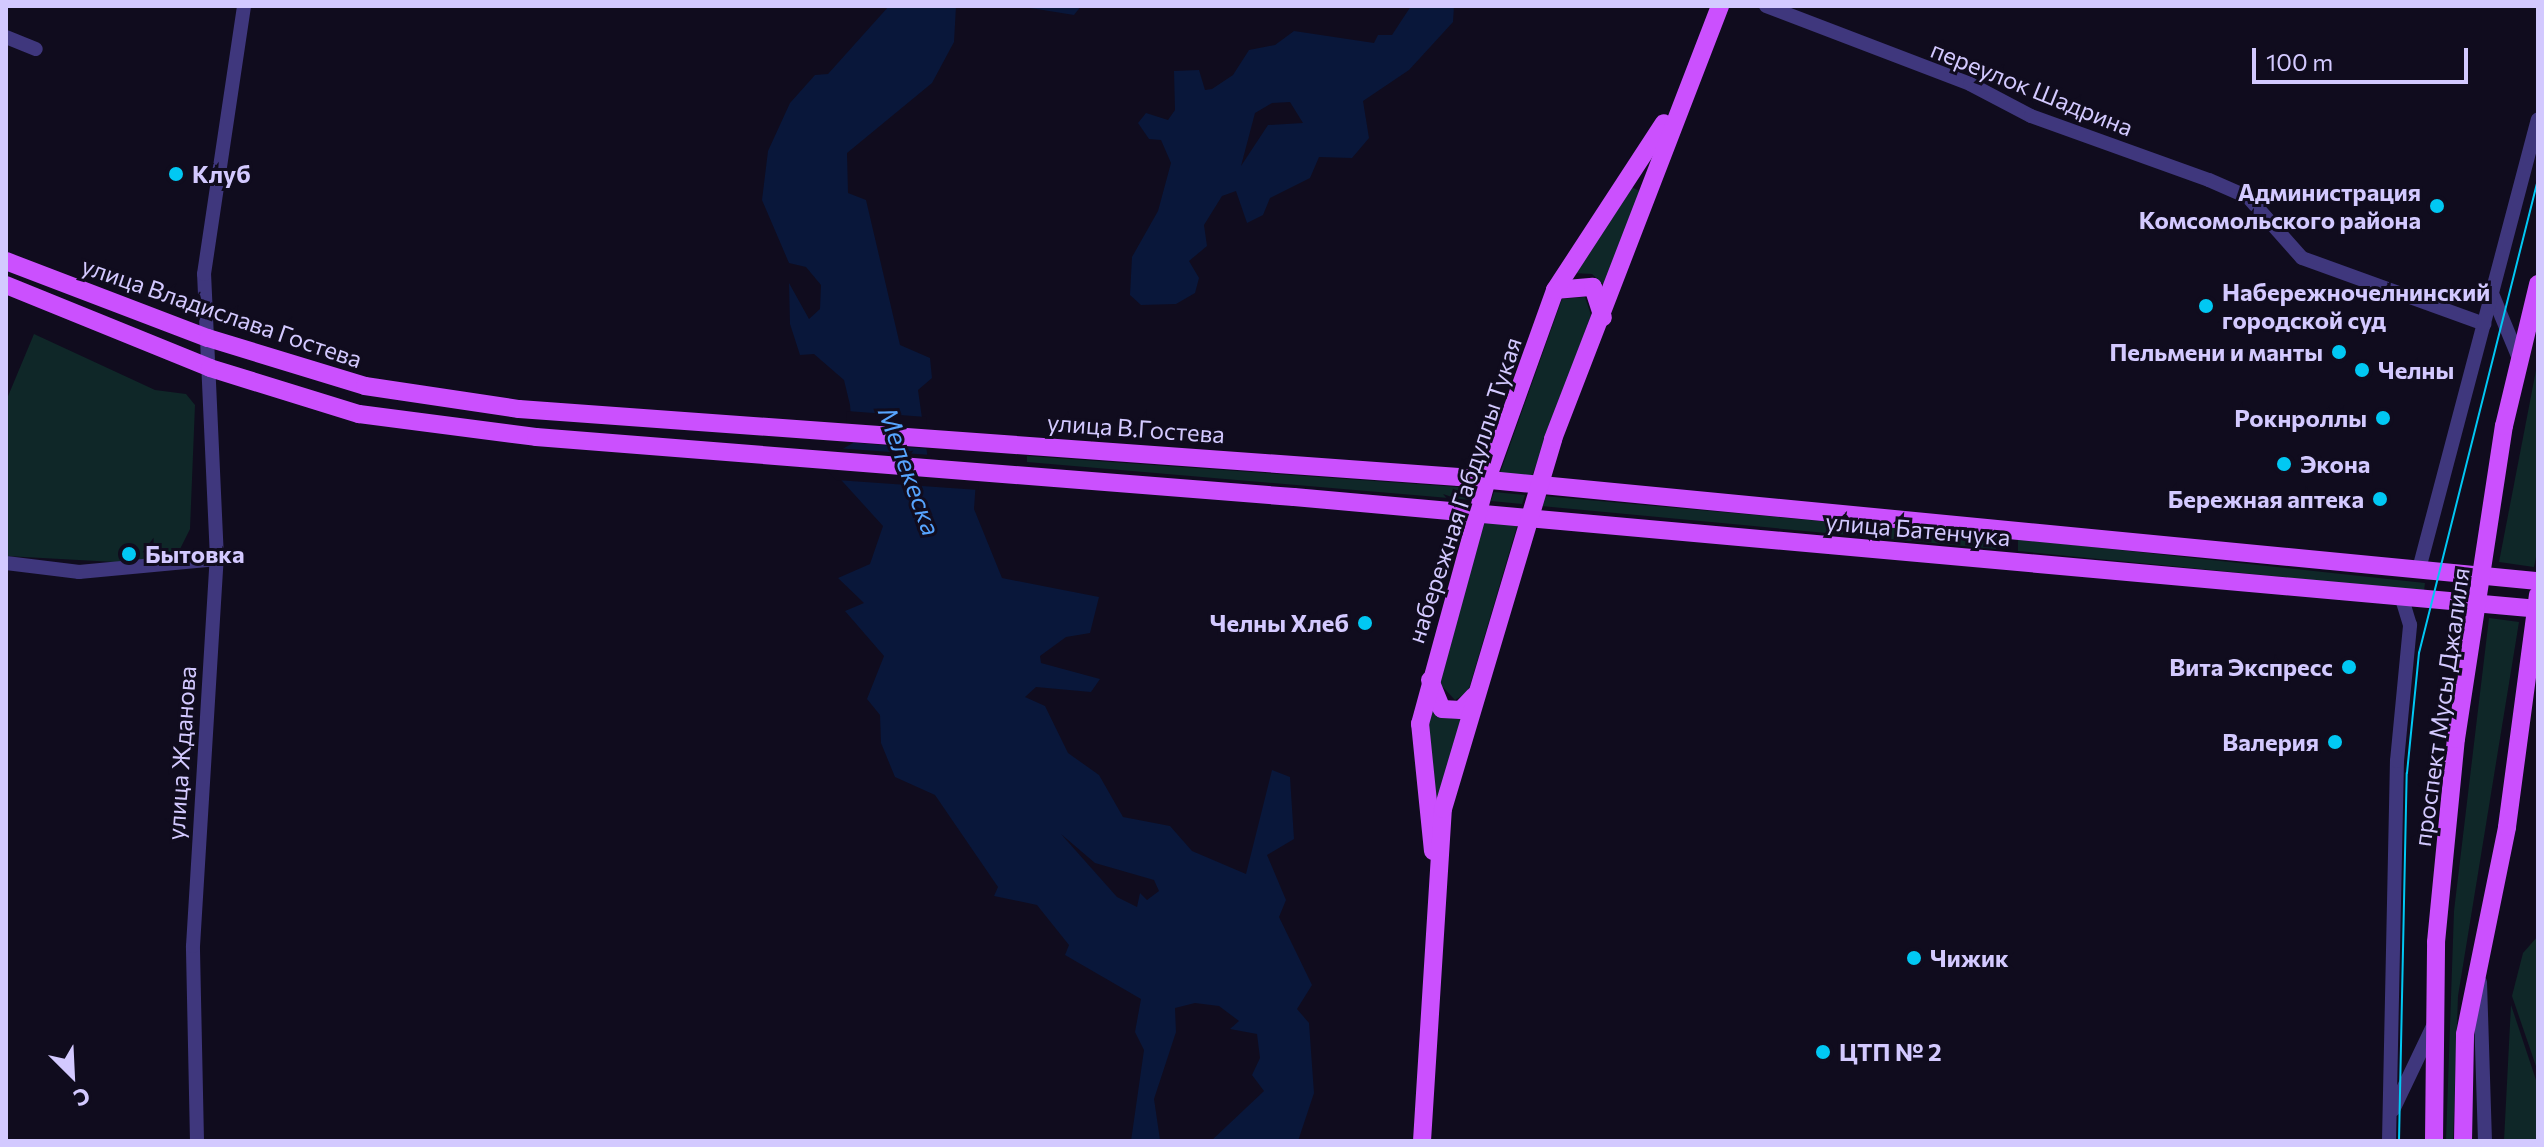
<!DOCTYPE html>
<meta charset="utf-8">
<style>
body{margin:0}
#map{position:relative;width:2544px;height:1147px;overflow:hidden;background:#100c1e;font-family:Commissioner,sans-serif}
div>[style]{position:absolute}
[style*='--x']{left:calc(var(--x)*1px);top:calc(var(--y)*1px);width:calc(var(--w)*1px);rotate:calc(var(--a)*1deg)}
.green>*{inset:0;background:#0f2728}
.water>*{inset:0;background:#09173a}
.pier>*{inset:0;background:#100c1e}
.minor>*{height:14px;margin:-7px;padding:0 7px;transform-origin:7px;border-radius:7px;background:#3f377d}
.major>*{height:18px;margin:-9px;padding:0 9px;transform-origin:9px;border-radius:9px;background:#cb50fe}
.tram>*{height:2px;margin:-1px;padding:0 1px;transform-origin:1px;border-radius:1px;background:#01c8f3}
.dots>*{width:22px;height:22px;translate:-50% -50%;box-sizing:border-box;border:4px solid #100c1e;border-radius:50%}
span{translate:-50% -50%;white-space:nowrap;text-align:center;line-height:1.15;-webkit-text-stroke:6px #100c1e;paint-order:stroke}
.street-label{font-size:24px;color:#d3c9ff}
.poi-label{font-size:24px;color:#d3c9ff;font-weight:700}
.left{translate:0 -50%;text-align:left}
.right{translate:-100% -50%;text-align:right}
.water-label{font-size:26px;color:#57a4fe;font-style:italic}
.frame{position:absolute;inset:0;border:8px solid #d3c9ff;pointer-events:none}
.north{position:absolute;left:32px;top:1035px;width:80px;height:80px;-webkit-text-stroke:6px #100c1e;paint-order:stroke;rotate:156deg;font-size:22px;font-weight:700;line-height:32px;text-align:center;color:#d3c9ff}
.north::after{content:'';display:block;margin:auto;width:28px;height:36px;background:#d3c9ff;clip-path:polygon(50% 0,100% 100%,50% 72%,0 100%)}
.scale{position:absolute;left:2252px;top:48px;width:216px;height:36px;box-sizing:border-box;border:4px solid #d3c9ff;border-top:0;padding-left:10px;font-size:24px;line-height:28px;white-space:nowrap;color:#d3c9ff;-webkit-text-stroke:6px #100c1e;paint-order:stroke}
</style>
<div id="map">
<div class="green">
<i style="clip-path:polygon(1631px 187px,1640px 191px,1604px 285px,1592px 274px,1573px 273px)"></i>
<i style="clip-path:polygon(1585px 297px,1591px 315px,1532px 476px,1500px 473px,1562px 299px)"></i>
<i style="clip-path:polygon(34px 334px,155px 390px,186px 394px,195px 405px,190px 529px,179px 551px,151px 564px,6px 556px,6px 401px)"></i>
<i style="clip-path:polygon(2538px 360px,2538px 547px,2534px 567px,2499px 562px)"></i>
<i style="clip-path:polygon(1027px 456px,1458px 487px,1476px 489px,1472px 500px,1027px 462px)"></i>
<i style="clip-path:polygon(1494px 492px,1525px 495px,1522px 504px,1491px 501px)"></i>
<i style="clip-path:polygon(1544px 496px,1998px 537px,1996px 549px,1541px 506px)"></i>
<i style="clip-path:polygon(1484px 518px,1518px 523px,1468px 692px,1455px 700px,1440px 684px)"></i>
<i style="clip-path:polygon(2018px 539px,2425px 583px,2424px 591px,2018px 551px)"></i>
<i style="clip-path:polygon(2489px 618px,2519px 622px,2458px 996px,2453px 1141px,2446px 1141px,2454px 911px)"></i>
<i style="clip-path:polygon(1431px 707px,1462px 716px,1437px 811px,1429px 727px)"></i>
<i style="clip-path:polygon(2538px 936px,2538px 1072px,2512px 996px,2523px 953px)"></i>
<i style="clip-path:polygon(2511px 1005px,2538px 1086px,2538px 1141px,2504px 1141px)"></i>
</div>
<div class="water">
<i style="clip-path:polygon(evenodd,889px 6px,956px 6px,954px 42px,932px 83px,847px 153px,848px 193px,866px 200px,900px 345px,930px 358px,932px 378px,918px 390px,929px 467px,977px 466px,974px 509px,1002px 578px,1099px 597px,1090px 633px,1066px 637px,1040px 656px,1041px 663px,1100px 679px,1091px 692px,1036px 687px,1025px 697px,1045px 706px,1068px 753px,1099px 775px,1123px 817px,1170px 826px,1192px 851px,1246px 874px,1272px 770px,1290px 777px,1294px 839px,1267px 855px,1286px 900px,1279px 917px,1312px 985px,1297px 1009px,1309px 1023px,1314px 1093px,1298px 1141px,1211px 1141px,1264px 1091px,1252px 1075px,1260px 1058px,1257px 1034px,1230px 1029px,1239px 1021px,1219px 1006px,1195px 1003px,1175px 1008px,1176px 1032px,1154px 1099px,1160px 1140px,1131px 1141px,1144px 1050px,1135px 1032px,1141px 999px,1065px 955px,1069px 945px,1037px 905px,994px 896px,998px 887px,935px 795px,895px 777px,881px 743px,880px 715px,867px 699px,884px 656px,845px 611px,864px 603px,838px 578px,870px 564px,883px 526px,823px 460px,853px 443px,850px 405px,844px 380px,814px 354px,800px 355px,790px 324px,789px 283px,809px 319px,820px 309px,821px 285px,806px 267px,789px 263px,762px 200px,768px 151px,790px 103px,815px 75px,828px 74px,889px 6px,1061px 834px,1095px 863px,1154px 880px,1159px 891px,1147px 900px,1140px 893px,1137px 907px,1117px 897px,1061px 834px)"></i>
<i style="clip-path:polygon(1018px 6px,1081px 6px,1074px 15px)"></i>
<i style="clip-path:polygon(evenodd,1411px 6px,1454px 6px,1453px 22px,1409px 70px,1363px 101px,1369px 138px,1352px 158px,1319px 157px,1310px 178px,1270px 198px,1263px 215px,1247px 223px,1236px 191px,1222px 196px,1204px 225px,1207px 246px,1189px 261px,1199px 278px,1195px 293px,1176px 304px,1141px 305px,1130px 295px,1132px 257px,1158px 211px,1171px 163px,1161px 140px,1149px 139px,1138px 123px,1146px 113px,1168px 120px,1175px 110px,1174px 71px,1199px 70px,1205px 90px,1212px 89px,1233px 75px,1249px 50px,1275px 45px,1294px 31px,1374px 43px,1378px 35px,1392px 35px,1411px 6px,1272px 103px,1290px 102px,1303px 123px,1268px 125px,1241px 166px,1255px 113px,1272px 103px)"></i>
</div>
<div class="pier">
<i style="clip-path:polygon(847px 411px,926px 417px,930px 449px,846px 442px)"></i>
<i style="clip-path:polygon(835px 448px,931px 455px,933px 463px,978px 462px,979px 490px,836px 480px,819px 462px)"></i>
</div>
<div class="minor">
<i style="--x:1766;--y:6;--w:218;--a:20.9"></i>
<i style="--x:1970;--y:84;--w:69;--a:27.7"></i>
<i style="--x:2031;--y:116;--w:189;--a:19.8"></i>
<i style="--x:2209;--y:180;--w:43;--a:23.6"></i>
<i style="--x:2248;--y:197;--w:81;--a:48.5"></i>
<i style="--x:2302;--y:258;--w:194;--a:19.9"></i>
<i style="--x:6;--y:37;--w:32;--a:22"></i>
<i style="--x:2493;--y:296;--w:70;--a:67.4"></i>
<i style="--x:6;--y:563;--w:74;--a:7"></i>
<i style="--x:79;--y:572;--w:139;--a:-5.4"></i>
<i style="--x:2419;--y:569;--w:465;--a:-75.2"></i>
<i style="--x:2480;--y:982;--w:159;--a:88.2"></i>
<i style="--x:2393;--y:1110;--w:95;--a:-64.5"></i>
<i style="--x:197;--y:1141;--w:195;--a:-91.2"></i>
<i style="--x:193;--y:946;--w:388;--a:-86.5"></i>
<i style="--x:217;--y:559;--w:285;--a:-92.6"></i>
<i style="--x:204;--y:274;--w:271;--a:-81.5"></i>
<i style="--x:2389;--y:1141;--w:380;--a:-88.8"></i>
<i style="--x:2397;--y:761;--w:137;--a:-84.5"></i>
<i style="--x:2410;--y:625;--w:27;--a:-107"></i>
</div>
<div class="major">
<i style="--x:6;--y:261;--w:216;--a:20.9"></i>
<i style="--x:208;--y:338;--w:164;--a:17"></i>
<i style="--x:365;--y:386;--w:156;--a:8.5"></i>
<i style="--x:519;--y:409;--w:942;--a:4.14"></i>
<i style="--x:1459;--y:477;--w:1084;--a:5.51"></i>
<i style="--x:6;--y:285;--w:220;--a:22.1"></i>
<i style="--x:210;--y:368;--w:156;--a:17.2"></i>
<i style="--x:359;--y:414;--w:178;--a:7.4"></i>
<i style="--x:536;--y:437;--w:760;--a:4.53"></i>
<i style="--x:1294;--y:497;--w:1249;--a:5.14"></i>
<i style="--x:1555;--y:290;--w:38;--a:-5"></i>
<i style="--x:1593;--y:287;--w:32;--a:72"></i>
<i style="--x:1430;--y:680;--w:31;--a:68"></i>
<i style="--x:1442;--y:709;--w:19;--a:3"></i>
<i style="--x:1461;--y:710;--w:19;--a:-47"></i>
<i style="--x:1433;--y:851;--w:128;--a:-95.8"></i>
<i style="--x:1420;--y:724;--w:251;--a:-74.7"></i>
<i style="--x:1486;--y:482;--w:204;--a:-70.2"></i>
<i style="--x:1555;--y:290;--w:199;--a:-56.9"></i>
<i style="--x:1422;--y:1141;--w:333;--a:-86.4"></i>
<i style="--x:1443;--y:809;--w:386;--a:-73.4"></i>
<i style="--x:1553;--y:439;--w:464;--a:-68.9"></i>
<i style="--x:2434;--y:1141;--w:199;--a:-89.4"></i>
<i style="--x:2436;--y:942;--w:204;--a:-84.4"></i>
<i style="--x:2456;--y:739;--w:317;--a:-81.3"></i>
<i style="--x:2504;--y:426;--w:146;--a:-76.5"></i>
<i style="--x:2463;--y:1141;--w:107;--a:-88.9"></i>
<i style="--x:2465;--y:1034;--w:211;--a:-78.5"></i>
<i style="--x:2507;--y:827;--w:234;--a:-82.4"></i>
</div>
<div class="tram">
<i style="--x:2399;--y:1141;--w:368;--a:-88.8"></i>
<i style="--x:2407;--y:773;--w:121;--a:-84.3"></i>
<i style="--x:2419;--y:653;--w:488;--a:-75.9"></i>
</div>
<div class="dots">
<i style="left:176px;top:174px;background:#01c8f3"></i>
<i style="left:2437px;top:206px;background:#01c8f3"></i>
<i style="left:2206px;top:306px;background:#01c8f3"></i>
<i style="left:2339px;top:352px;background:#01c8f3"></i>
<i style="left:2362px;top:370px;background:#01c8f3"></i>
<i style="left:2383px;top:418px;background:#01c8f3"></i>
<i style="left:2284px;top:464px;background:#01c8f3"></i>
<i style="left:2380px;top:499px;background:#01c8f3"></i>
<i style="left:129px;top:554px;background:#01c8f3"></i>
<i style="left:1365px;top:623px;background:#01c8f3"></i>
<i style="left:2349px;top:667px;background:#01c8f3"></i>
<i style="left:2335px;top:742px;background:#01c8f3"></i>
<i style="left:1914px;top:958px;background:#01c8f3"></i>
<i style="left:1823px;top:1052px;background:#01c8f3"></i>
</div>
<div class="street-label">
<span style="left:2032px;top:88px;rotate:22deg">переулок Шадрина</span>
<span style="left:222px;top:312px;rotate:19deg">улица Владислава Гостева</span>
<span style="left:1136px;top:428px;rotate:4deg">улица В.Гостева</span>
<span style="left:1464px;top:490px;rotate:-72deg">набережная Габдуллы Тукая</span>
<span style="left:1918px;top:529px;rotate:5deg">улица Батенчука</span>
<span style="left:2441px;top:707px;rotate:-82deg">проспект Мусы Джалиля</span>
<span style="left:181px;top:753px;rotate:-86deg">улица Жданова</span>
</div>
<div class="poi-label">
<span class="left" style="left:192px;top:174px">Клуб</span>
<span class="right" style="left:2421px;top:206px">Администрация<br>Комсомольского района</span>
<span class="left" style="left:2222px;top:306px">Набережночелнинский<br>городской суд</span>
<span class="right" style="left:2323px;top:352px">Пельмени и манты</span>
<span class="left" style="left:2378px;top:370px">Челны</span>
<span class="right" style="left:2367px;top:418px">Рокнроллы</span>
<span class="left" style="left:2300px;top:464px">Экона</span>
<span class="right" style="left:2364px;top:499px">Бережная аптека</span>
<span class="left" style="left:145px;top:554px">Бытовка</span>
<span class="right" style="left:1349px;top:623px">Челны Хлеб</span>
<span class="right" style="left:2333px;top:667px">Вита Экспресс</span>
<span class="right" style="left:2319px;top:742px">Валерия</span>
<span class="left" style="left:1930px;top:958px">Чижик</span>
<span class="left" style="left:1839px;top:1052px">ЦТП № 2</span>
</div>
<div class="water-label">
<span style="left:910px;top:471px;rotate:70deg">Мелекеска</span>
</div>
<div class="frame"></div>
<div class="north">С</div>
<div class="scale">100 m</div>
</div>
